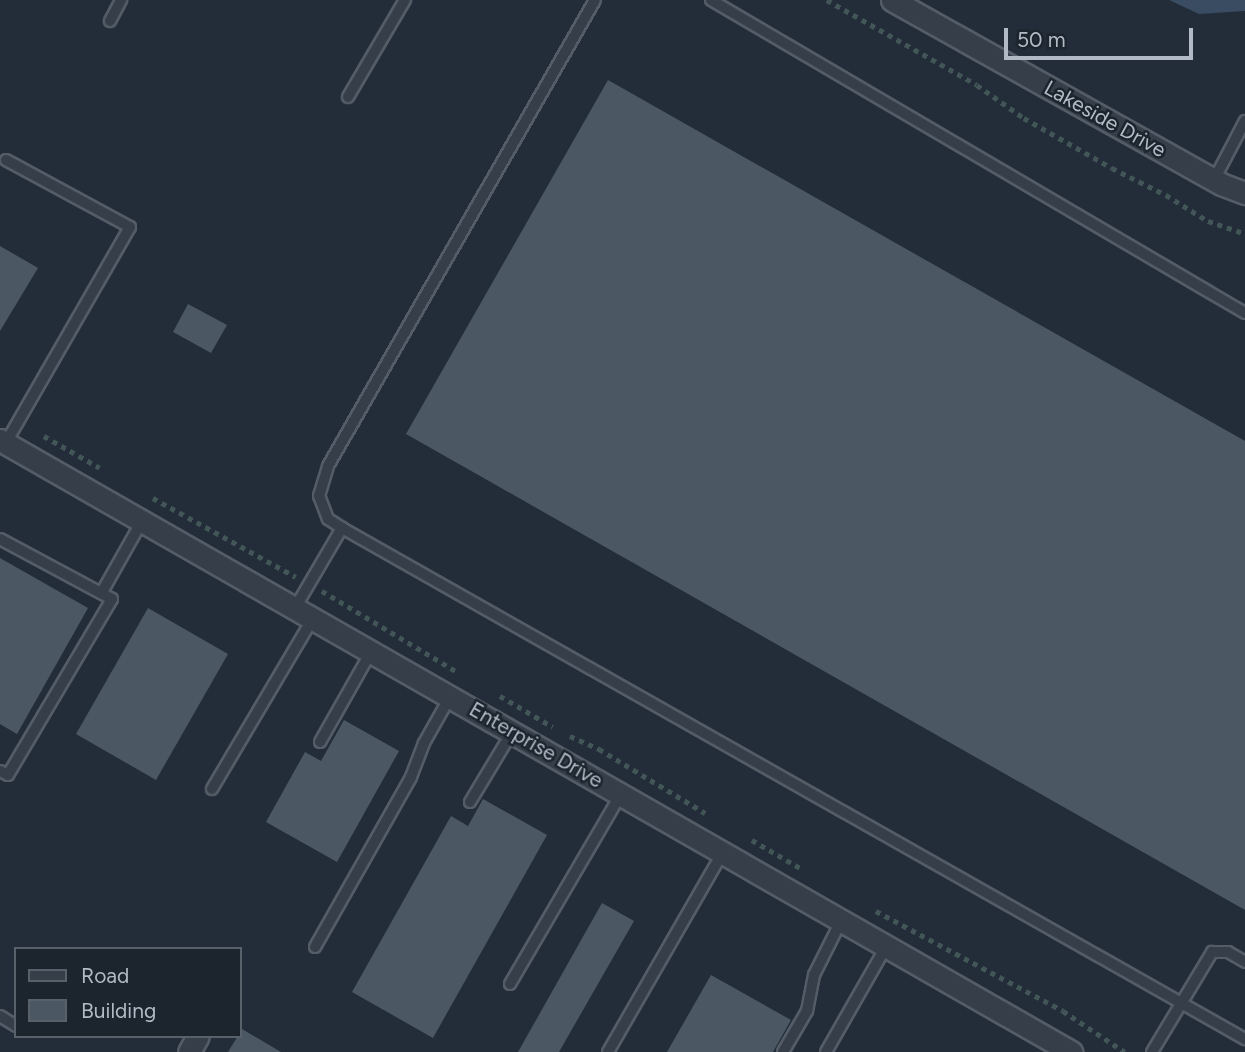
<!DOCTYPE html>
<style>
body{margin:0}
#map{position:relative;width:1245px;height:1052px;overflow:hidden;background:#232d39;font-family:Figtree,sans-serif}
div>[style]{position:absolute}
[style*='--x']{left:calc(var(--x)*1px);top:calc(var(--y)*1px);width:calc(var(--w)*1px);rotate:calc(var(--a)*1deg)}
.water>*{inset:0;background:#394c61}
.building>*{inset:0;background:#4b5864}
.path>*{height:4.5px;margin-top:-2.25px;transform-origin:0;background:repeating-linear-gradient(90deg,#435657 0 5px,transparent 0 10px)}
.roads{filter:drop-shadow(2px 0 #545d67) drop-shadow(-2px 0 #545d67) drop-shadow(0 2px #545d67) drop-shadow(0 -2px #545d67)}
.lane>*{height:10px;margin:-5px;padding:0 5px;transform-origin:5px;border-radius:5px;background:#363f49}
.street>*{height:21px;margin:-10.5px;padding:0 10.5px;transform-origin:10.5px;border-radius:10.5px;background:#363f49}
span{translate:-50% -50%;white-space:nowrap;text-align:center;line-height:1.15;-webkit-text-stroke:5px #1c242e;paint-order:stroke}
.street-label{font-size:21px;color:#b1bac5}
.legend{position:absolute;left:14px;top:947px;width:228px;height:91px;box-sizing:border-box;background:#1c242e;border:2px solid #58606a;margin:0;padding:9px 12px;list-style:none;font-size:21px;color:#b1bac5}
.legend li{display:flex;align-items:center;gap:14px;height:35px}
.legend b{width:35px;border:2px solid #58606a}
.scale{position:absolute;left:1004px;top:28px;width:189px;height:32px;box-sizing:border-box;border:4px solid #b1bac5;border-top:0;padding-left:9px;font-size:21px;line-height:24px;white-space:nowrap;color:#b1bac5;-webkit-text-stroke:5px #1c242e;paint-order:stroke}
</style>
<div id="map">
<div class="water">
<i style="clip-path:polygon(1169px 0,1245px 0,1245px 11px,1199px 14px)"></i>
</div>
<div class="building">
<i style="clip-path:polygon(608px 80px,1245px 441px,1245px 910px,406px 434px)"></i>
<i style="clip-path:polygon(0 246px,38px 268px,0 331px)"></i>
<i style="clip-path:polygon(188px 304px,227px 325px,211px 353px,173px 332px)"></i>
<i style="clip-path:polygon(0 558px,88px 608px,17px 734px,0 724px)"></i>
<i style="clip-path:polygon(148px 608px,228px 654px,156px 780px,76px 734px)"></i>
<i style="clip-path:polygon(344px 720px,399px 751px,337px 862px,266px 822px,305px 752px,321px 761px)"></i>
<i style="clip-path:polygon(483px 799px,547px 835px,433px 1038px,352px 992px,451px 816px,468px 826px)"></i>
<i style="clip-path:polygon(602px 903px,634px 921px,559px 1052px,518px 1052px)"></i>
<i style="clip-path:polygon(711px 975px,791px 1020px,773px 1052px,667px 1052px)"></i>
<i style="clip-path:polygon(242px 1029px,281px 1052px,228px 1052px)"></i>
</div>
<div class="path">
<i style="--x:827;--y:0;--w:172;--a:29.5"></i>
<i style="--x:977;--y:85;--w:57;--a:35.1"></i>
<i style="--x:1024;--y:118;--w:101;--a:29.6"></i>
<i style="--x:1112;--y:168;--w:60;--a:26.6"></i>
<i style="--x:1166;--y:195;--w:49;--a:31.8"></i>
<i style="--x:1208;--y:221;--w:39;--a:19"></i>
<i style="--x:44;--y:436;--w:64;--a:29.7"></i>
<i style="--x:153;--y:498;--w:163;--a:28.9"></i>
<i style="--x:322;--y:591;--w:160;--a:30.9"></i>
<i style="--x:500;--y:696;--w:61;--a:30.3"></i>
<i style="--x:570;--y:736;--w:32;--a:24"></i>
<i style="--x:599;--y:749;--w:124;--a:31.1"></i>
<i style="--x:752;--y:840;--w:58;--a:30.1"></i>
<i style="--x:876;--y:911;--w:212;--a:28.1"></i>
<i style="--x:1063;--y:1011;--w:74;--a:33.5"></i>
</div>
<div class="roads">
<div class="lane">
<i style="--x:711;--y:0;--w:619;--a:30.38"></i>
<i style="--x:110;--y:21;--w:24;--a:-62"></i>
<i style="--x:348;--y:97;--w:113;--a:-59.6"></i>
<i style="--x:6;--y:160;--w:141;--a:28.4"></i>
<i style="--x:130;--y:227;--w:249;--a:119.9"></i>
<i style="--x:1214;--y:180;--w:67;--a:-62.3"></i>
<i style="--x:342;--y:528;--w:1038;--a:29.51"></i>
<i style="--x:0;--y:539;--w:127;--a:28.2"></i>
<i style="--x:112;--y:599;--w:204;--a:120.6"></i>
<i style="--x:8;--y:775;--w:9;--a:-153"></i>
<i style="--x:102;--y:592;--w:81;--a:-60.6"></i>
<i style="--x:295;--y:608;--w:93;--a:-59.6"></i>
<i style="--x:342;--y:528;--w:17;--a:-147"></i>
<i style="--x:328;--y:519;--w:25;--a:-111"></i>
<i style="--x:319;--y:496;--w:31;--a:-73"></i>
<i style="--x:328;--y:466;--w:537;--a:-60.19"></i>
<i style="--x:320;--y:742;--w:103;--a:-60.5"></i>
<i style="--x:212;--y:789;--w:199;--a:-59.4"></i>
<i style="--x:470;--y:802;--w:82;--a:-59"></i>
<i style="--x:315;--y:947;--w:195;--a:-60.5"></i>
<i style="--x:411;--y:777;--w:36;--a:-69"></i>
<i style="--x:424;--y:743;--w:53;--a:-60.5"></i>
<i style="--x:510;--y:984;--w:220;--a:-59.7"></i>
<i style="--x:0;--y:1016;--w:19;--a:32"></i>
<i style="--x:608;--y:1052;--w:231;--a:-60.1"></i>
<i style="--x:783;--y:1052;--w:48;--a:-59.7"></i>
<i style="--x:807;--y:1011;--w:37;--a:-79"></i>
<i style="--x:814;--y:975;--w:63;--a:-63.4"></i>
<i style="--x:826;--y:1052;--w:123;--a:-60.3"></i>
<i style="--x:1152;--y:1052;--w:117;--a:-59"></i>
<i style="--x:1212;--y:952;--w:16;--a:0"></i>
<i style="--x:1228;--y:952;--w:20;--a:30"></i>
</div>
<div class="street">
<i style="--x:892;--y:0;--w:377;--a:29.2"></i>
<i style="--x:1221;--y:184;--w:26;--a:21"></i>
<i style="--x:0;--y:440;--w:1234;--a:29.74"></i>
<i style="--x:189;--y:1052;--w:18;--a:-61"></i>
</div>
</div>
<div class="street-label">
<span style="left:1105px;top:119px;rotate:29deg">Lakeside Drive</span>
<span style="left:536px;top:745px;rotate:30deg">Enterprise Drive</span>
</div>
<ul class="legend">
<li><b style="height:9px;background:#363f49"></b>Road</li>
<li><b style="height:19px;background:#4b5864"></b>Building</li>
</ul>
<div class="scale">50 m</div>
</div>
